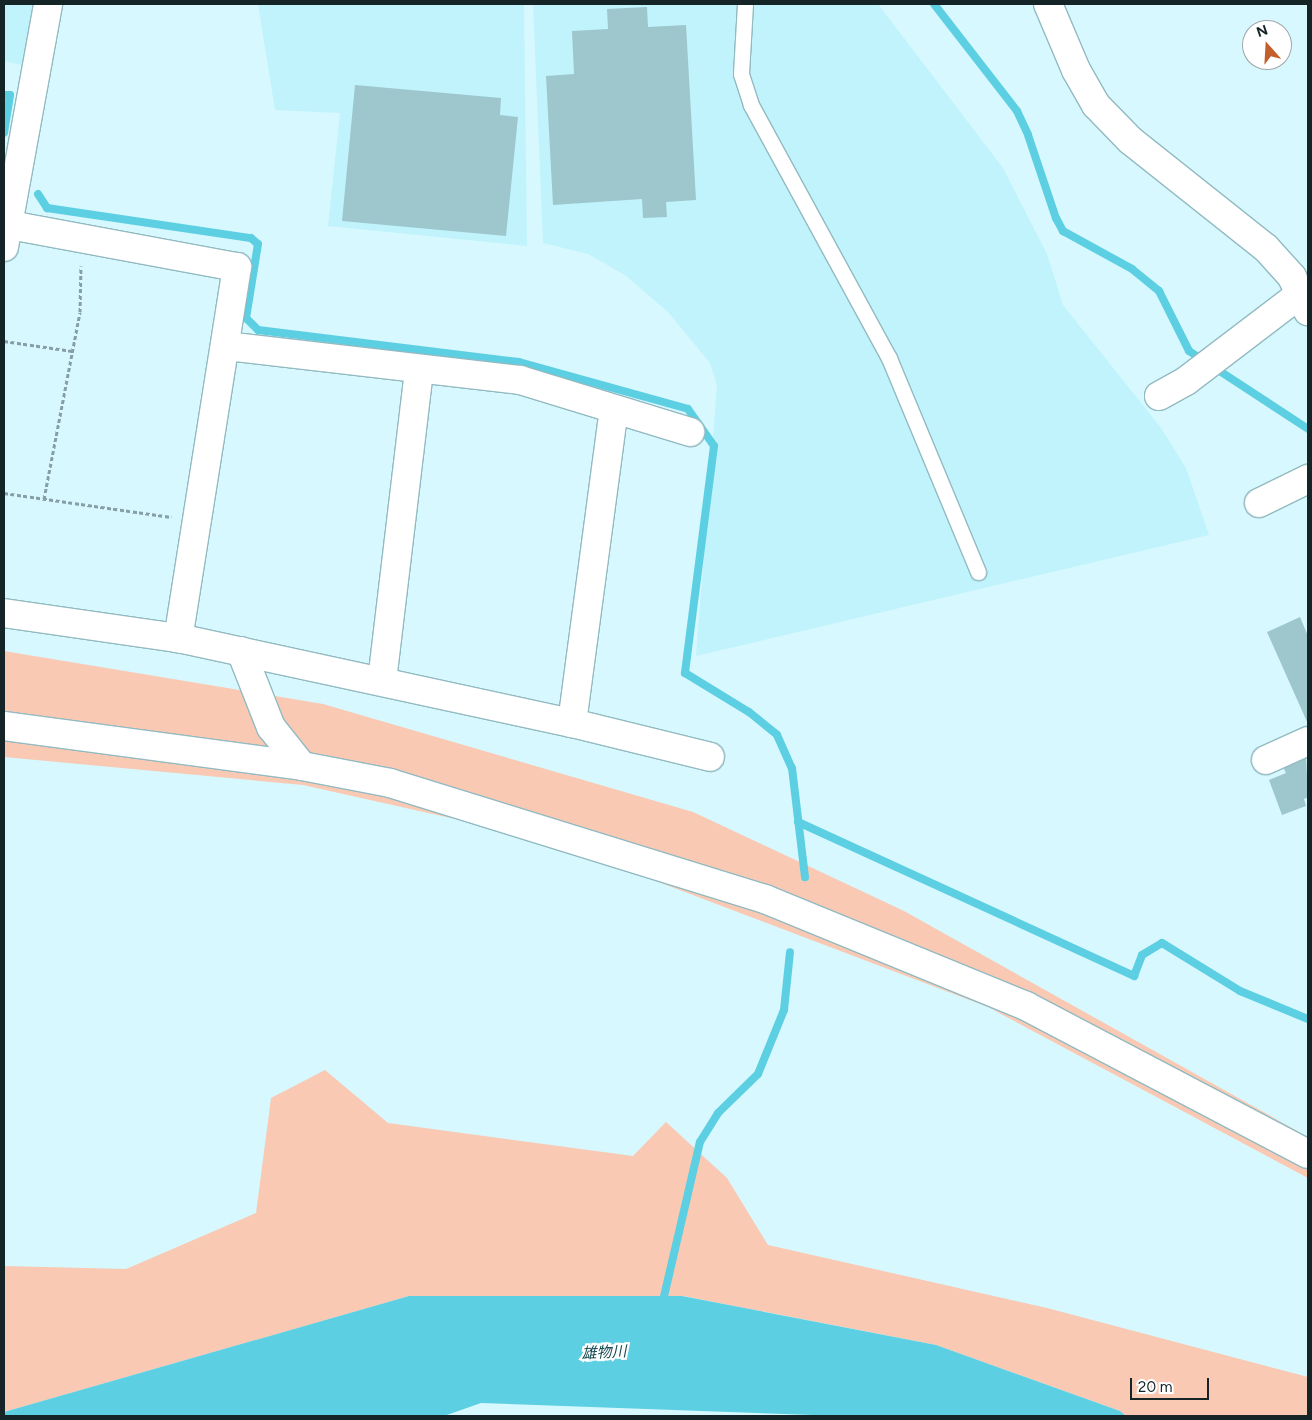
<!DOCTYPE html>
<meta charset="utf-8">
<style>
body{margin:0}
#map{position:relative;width:1312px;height:1420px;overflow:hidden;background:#d7f8fe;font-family:Figtree,"Noto Sans JP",sans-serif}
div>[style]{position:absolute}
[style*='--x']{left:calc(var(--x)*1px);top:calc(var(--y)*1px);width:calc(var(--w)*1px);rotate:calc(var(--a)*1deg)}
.built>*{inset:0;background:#c0f3fc}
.green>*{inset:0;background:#f9c9b4}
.water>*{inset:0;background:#5dcfe2}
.stream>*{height:8px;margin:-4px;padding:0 4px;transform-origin:4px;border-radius:4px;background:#5dcfe2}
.building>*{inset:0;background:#9ec6cd}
.path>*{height:3px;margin-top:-1.5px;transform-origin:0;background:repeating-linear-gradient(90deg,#869fa4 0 4px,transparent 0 6.5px)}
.roads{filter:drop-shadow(1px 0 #92bac1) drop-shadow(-1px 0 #92bac1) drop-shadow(0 1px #92bac1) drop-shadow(0 -1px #92bac1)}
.service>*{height:15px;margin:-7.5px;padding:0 7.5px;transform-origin:7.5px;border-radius:7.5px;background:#fff}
.minor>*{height:28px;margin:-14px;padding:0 14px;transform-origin:14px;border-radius:14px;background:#fff}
.tertiary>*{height:28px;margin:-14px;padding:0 14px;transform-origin:14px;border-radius:14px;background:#fff}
span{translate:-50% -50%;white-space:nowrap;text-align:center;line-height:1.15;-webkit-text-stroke:4.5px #fff;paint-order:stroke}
.water-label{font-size:15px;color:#174a52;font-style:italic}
.frame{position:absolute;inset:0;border:5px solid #152427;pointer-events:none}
.north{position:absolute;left:1242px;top:20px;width:50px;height:50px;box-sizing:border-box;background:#fff;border:1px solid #a1a7a9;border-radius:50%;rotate:341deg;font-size:14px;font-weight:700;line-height:20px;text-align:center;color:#152427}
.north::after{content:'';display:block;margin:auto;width:18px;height:22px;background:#c35f2a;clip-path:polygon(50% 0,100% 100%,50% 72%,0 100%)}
.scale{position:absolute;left:1130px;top:1378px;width:79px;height:22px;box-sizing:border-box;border:2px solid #152427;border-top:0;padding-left:6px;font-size:15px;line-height:18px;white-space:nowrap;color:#152427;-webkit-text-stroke:4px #fff;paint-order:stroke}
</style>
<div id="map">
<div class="built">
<i style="clip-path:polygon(4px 4px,42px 4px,29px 67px,4px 61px)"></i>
<i style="clip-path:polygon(258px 4px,524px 4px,527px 246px,328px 226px,340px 113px,275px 110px)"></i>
<i style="clip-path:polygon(533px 4px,878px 4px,1003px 168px,1047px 254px,1063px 305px,1161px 428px,1186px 468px,1209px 535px,696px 656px,717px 385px,710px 363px,668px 312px,625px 275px,588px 254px,543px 243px)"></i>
</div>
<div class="green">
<i style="clip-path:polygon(4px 651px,323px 704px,693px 812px,904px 911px,1308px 1137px,1308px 1178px,988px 1007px,545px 839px,303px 785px,4px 757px)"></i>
<i style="clip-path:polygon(325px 1070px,388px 1123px,633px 1156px,666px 1122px,727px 1178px,768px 1245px,1047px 1308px,1308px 1377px,1308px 1416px,1126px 1416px,1120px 1411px,936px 1345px,683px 1296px,409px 1296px,4px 1412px,4px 1266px,126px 1269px,256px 1213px,271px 1098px)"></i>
</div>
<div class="water">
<i style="clip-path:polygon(409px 1296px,682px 1296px,936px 1345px,1120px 1411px,1126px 1416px,841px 1416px,481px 1403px,444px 1416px,4px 1416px,4px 1412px)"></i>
</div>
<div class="stream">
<i style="--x:934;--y:4;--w:135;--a:52.2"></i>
<i style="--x:1017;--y:111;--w:26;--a:65"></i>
<i style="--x:1028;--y:135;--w:88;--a:71.4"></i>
<i style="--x:1056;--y:218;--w:15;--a:62"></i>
<i style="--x:1063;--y:231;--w:79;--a:28.8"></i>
<i style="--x:1132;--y:269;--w:35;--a:39"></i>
<i style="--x:1159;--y:291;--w:67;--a:63.4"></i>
<i style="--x:1189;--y:351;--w:142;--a:33.2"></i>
<i style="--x:4;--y:95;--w:6;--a:0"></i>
<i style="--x:10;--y:95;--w:38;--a:99"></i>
<i style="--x:38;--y:194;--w:17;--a:57"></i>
<i style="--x:47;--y:208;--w:206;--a:8.4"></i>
<i style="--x:251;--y:238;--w:9;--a:41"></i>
<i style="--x:258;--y:244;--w:75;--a:99.2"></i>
<i style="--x:246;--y:318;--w:17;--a:45"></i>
<i style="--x:258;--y:330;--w:263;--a:7"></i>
<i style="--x:519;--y:362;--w:175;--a:15.5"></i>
<i style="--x:688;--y:409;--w:45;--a:54.9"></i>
<i style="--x:714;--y:446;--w:229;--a:97.3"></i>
<i style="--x:685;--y:673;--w:75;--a:31.4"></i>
<i style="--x:749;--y:712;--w:36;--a:39"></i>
<i style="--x:777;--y:735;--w:36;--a:66"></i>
<i style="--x:792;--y:768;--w:110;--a:83.2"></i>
<i style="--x:798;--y:822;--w:370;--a:24.6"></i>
<i style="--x:1134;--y:976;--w:22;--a:-69"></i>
<i style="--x:1142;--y:955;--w:23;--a:-31"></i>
<i style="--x:1162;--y:943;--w:92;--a:31.6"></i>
<i style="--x:1240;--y:991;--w:74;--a:22.4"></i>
<i style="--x:662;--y:1305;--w:167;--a:-76.9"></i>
<i style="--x:700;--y:1142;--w:34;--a:-58"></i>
<i style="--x:718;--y:1113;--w:56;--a:-44.3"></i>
<i style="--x:758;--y:1074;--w:69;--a:-67.9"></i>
<i style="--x:784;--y:1010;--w:58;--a:-84.1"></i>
</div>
<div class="building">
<i style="clip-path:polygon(647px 7px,648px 27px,686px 25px,696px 200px,666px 202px,667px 217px,643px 218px,642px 199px,553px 205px,546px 76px,574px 74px,572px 31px,608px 29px,607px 9px)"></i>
<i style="clip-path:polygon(355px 85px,501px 98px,500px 115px,518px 117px,506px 236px,342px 221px)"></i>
<i style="clip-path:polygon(1300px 617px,1308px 636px,1308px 724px,1267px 632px)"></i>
<i style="clip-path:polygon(1306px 755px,1308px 797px,1304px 799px,1306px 806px,1282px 815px,1269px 780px,1286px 773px,1282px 765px)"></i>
</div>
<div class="path">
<i style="--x:4;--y:341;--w:69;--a:8.4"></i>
<i style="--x:4;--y:493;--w:169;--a:8.2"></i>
<i style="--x:44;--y:499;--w:190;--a:-79.1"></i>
<i style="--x:80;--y:312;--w:46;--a:-88.8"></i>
</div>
<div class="roads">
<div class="service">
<i style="--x:745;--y:4;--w:70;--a:93.3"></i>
<i style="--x:741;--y:74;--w:33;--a:72"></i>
<i style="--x:751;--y:105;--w:288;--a:61.4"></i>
<i style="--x:889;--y:358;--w:232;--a:67.4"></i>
</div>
<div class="minor">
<i style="--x:4;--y:224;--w:237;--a:10.5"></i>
<i style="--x:237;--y:267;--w:376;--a:99"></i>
<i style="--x:4;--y:247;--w:247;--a:-79.7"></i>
<i style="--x:226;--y:346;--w:296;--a:6.6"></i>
<i style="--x:520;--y:380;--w:178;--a:17"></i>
<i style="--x:1159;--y:396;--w:31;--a:-29"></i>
<i style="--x:1186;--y:381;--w:143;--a:-37.3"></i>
<i style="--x:1259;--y:503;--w:55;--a:-26.1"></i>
<i style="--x:241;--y:651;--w:82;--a:68.5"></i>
<i style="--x:271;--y:727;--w:50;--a:51.5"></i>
<i style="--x:382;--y:681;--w:313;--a:-83.2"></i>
<i style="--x:572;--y:723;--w:316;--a:-82.4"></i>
<i style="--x:4;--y:726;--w:301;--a:7.6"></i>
<i style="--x:302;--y:766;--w:90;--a:10.9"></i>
<i style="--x:390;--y:783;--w:393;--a:17.2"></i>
<i style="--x:765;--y:899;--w:282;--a:22.3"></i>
<i style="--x:1026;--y:1006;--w:318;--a:27.7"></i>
<i style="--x:1266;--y:760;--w:46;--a:-24.3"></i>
</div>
<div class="tertiary">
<i style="--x:1048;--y:4;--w:72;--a:67"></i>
<i style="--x:1076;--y:70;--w:40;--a:60.3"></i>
<i style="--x:1096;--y:105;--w:49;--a:45.8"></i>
<i style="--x:1130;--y:140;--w:174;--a:38.5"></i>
<i style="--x:1266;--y:248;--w:39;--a:48"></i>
<i style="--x:1292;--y:277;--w:38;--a:65"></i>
<i style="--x:4;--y:613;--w:176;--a:8.2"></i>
<i style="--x:178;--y:638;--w:403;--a:12.2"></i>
<i style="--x:572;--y:723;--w:142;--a:13.8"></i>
</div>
</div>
<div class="water-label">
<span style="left:604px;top:1353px;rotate:-3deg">雄物川</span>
</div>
<div class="frame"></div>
<div class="north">N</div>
<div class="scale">20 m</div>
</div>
